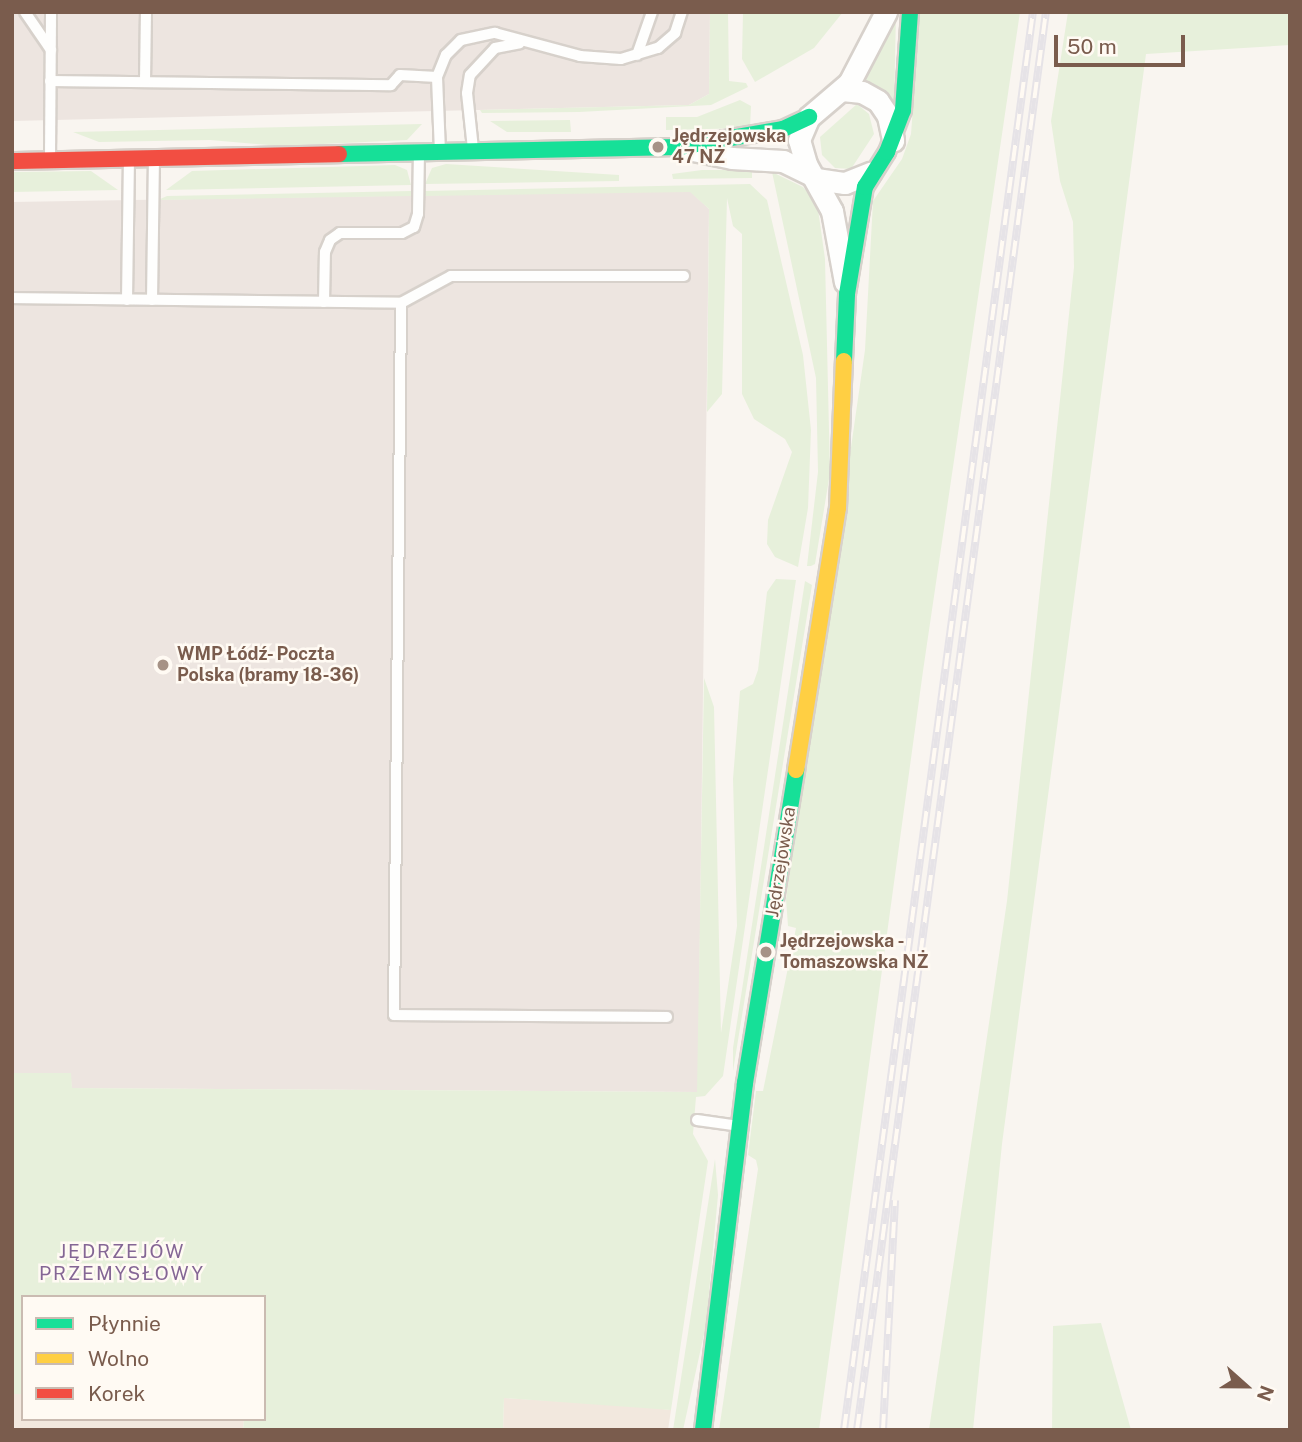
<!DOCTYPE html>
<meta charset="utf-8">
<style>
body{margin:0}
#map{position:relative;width:1302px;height:1442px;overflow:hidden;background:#f9f5f0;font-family:"Public Sans",sans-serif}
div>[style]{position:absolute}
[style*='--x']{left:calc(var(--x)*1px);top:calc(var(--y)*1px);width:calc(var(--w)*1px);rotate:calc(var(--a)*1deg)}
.residential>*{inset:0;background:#f2e8de}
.industrial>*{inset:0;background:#ede5e0}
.green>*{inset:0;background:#e7f0db}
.roads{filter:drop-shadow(2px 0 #d7d1cb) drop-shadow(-2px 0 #d7d1cb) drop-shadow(0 2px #d7d1cb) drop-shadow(0 -2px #d7d1cb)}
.lane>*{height:10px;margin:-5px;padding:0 5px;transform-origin:5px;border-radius:5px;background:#fefefd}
.street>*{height:21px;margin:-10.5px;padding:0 10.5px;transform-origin:10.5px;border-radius:10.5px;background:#fefefd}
.fast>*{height:16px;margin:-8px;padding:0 8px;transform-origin:8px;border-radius:8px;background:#16e098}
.slow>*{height:16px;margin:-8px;padding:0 8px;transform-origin:8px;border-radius:8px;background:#ffcf43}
.jam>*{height:16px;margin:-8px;padding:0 8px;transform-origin:8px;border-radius:8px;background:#f24e42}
.rail>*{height:8px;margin-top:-4px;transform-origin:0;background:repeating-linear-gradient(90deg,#fffaf3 0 16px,#e6e3e7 0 32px);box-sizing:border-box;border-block:2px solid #e6e3e7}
.dots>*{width:19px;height:19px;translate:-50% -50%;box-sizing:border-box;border:4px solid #fffaf3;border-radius:50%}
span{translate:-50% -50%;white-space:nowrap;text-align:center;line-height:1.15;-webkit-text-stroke:5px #fffaf3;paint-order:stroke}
.poi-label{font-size:18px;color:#7a5c4d;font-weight:700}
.left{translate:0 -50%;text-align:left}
.street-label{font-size:18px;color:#7a5c4d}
.neighbourhood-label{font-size:19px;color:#846695;letter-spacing:2px}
.frame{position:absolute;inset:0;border:14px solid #7a5c4d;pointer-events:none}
.legend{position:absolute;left:21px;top:1295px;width:245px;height:126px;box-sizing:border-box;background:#fffaf3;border:2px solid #cabbb1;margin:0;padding:9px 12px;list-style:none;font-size:21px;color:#7a5c4d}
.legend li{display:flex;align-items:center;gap:14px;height:35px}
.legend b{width:35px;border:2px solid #cabbb1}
.north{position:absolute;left:1211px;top:1351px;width:70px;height:70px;-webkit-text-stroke:5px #fffaf3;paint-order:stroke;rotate:111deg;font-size:19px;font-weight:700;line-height:28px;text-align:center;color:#7a5c4d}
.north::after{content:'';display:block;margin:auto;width:24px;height:32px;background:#7a5c4d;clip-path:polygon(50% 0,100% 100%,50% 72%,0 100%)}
.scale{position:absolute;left:1054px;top:35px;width:131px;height:32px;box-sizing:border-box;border:4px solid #7a5c4d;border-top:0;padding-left:9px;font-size:21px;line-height:24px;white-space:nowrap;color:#7a5c4d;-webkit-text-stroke:5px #fffaf3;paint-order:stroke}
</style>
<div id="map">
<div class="residential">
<i style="clip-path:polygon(12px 1394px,23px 1394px,23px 1419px,244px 1419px,243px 1430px,12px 1430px)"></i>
<i style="clip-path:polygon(504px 1398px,636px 1406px,671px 1410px,668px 1430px,503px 1430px)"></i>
</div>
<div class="industrial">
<i style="clip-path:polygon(12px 12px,710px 12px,709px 94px,689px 105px,12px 121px)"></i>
<i style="clip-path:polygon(690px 191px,709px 209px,698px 1092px,72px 1088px,70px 1073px,12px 1073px,12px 202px)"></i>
</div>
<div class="green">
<i style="clip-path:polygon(710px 12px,728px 12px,729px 81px,746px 83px,748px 87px,711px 105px,579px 112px,482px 113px,480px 110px,689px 105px,709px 94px)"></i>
<i style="clip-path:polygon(743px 12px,843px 12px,814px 48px,755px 82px,742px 59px)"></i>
<i style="clip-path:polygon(896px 12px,894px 112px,863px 80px)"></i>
<i style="clip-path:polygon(920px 12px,1020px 12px,923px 671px,819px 1430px,719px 1430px,758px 1169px,756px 1160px,748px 1155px,756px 1091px,763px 1091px,796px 928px,788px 926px,786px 899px,865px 350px,873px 201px,902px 159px,911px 134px)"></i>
<i style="clip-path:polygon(1068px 12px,1290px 12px,1290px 45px,1146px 54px,1002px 1144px,973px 1430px,929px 1430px,1007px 901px,1074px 267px,1073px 222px,1060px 181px,1051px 121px)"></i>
<i style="clip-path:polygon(740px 100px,751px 106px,750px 128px,666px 130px,666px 117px,697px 117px)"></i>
<i style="clip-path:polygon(857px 104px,869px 114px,874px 134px,851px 169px,835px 168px,822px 155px,820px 137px)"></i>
<i style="clip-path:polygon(570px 120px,571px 132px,507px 132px,490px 121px)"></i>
<i style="clip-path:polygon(422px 124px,407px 140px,281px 146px,210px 140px,99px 142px,73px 132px)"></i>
<i style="clip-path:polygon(446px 164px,619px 175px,619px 181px,425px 184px,432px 168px)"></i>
<i style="clip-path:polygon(395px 165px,407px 170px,411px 185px,166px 190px,192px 171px)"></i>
<i style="clip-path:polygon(702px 170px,752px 170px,752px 178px,673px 179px,672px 174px)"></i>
<i style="clip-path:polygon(91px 171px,118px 190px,12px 192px,12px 172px)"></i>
<i style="clip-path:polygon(772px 172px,803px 187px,813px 199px,818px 209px,825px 259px,830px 473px,815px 564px,811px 566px,807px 566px,818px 472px,816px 378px)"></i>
<i style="clip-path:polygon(750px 184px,767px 200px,803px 355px,811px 430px,808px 508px,798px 567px,775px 557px,767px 544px,768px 520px,792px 452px,785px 439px,754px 419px,742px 394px,742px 234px,733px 226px,727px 198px,722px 394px,707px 412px,709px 209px,690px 192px,423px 196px,424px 191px)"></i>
<i style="clip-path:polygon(411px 191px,411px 196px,158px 200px,167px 196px)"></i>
<i style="clip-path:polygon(776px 579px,796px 580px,723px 1076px,705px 1096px,696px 1097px,693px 1134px,708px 1161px,671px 1410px,504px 1398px,503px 1430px,243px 1430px,244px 1419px,264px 1419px,264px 1297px,23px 1297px,23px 1394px,12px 1394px,12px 1073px,71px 1073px,72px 1088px,697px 1092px,704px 678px,714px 707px,721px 1033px,737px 926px,733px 779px,740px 691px,753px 684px,758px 670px,767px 592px)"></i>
<i style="clip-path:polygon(805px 581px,812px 585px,733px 1071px,733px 1048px)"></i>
<i style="clip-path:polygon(715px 1159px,718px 1195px,706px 1325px,683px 1430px,673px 1430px)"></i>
<i style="clip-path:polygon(1101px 1323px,1131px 1430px,1052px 1430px,1053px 1326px)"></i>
</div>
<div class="roads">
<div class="lane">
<i style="--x:25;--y:12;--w:46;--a:55.6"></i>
<i style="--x:637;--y:55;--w:46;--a:-70.8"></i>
<i style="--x:50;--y:81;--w:341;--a:0.7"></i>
<i style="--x:391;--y:85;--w:13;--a:-48"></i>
<i style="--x:400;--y:75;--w:37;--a:3"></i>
<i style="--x:145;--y:82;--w:70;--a:-89.2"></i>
<i style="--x:473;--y:149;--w:56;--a:-96.1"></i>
<i style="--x:467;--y:93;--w:18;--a:-81"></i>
<i style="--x:470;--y:75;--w:37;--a:-47"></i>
<i style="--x:495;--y:48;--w:25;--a:-11"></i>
<i style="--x:440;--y:152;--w:75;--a:-92.3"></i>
<i style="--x:437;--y:77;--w:24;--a:-68"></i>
<i style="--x:446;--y:55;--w:21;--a:-45"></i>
<i style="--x:461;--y:40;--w:35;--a:-12"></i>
<i style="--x:495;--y:33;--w:88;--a:15.1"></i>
<i style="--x:580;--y:56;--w:41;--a:4.2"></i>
<i style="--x:621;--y:59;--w:39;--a:-17"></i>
<i style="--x:658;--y:48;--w:23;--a:-41"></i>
<i style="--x:675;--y:33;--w:22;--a:-72"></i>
<i style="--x:50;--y:158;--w:146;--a:-89.6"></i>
<i style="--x:12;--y:298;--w:389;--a:0.7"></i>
<i style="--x:401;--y:303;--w:712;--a:90.56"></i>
<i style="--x:394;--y:1015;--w:273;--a:0.4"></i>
<i style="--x:127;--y:300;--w:141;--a:-89.2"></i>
<i style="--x:152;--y:300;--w:142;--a:-89.2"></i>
<i style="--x:324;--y:302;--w:50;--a:-88.9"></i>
<i style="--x:325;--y:252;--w:13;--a:-67"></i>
<i style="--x:330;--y:240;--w:12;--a:-35"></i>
<i style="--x:340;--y:233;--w:62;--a:0"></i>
<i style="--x:402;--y:233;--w:13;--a:-27"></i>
<i style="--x:414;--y:227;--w:14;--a:-73"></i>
<i style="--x:418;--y:214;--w:61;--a:-89.1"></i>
<i style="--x:401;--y:303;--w:57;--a:-28.4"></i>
<i style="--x:451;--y:276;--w:233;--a:0"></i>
<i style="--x:697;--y:1120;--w:42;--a:8.1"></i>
</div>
<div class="street">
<i style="--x:842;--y:90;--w:20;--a:6"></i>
<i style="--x:862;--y:92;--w:18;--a:29"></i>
<i style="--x:878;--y:101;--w:18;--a:56"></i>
<i style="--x:888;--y:116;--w:25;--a:78"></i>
<i style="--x:688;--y:149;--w:45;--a:11.6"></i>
<i style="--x:732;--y:158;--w:51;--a:3.4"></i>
<i style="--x:783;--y:161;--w:32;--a:26"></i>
<i style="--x:816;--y:179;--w:29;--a:8"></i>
<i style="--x:845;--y:183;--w:27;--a:-22"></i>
<i style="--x:845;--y:282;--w:72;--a:-100.4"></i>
<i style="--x:832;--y:211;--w:54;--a:-119"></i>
<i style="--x:806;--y:164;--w:25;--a:-106"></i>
<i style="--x:799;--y:140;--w:25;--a:-67"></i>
<i style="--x:809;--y:117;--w:52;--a:-40.4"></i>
<i style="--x:849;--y:83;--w:80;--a:-62.5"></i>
</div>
<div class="fast">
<i style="--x:339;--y:154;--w:340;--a:-1.2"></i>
<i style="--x:679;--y:147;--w:106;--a:-9.8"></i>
<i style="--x:783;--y:129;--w:29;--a:-25"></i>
<i style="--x:844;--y:361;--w:67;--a:-87.4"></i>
<i style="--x:847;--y:294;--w:109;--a:-80.5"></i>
<i style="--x:865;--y:187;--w:41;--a:-57.8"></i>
<i style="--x:887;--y:152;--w:45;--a:-69.1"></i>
<i style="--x:903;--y:110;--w:98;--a:-85.9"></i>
<i style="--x:703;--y:1430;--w:350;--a:-83.1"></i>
<i style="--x:745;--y:1083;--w:317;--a:-80.7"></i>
</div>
<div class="slow">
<i style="--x:796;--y:770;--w:265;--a:-80.9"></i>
<i style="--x:838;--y:508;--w:147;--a:-87.7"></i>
</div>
<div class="jam">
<i style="--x:12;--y:161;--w:327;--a:-1.2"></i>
</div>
</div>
<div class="rail">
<i style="--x:844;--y:1430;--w:1431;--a:-82.41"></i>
<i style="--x:857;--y:1430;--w:1431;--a:-82.41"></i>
<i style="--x:883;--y:1430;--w:230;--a:-87"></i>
</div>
<div class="dots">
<i style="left:658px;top:147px;background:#a69286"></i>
<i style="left:163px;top:665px;background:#a69286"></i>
<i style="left:766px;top:952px;background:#a69286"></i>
</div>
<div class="poi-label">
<span class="left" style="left:672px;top:147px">Jędrzejowska<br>47 NŻ</span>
<span class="left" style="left:177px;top:665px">WMP Łódź- Poczta<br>Polska (bramy 18-36)</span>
<span class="left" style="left:780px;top:952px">Jędrzejowska -<br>Tomaszowska NŻ</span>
</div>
<div class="street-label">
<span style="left:781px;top:862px;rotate:-81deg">Jędrzejowska</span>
</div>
<div class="neighbourhood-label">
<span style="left:122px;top:1263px">JĘDRZEJÓW<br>PRZEMYSŁOWY</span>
</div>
<div class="frame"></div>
<ul class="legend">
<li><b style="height:9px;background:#16e098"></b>Płynnie</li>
<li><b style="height:9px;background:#ffcf43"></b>Wolno</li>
<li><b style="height:9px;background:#f24e42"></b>Korek</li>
</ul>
<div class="north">N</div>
<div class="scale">50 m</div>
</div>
